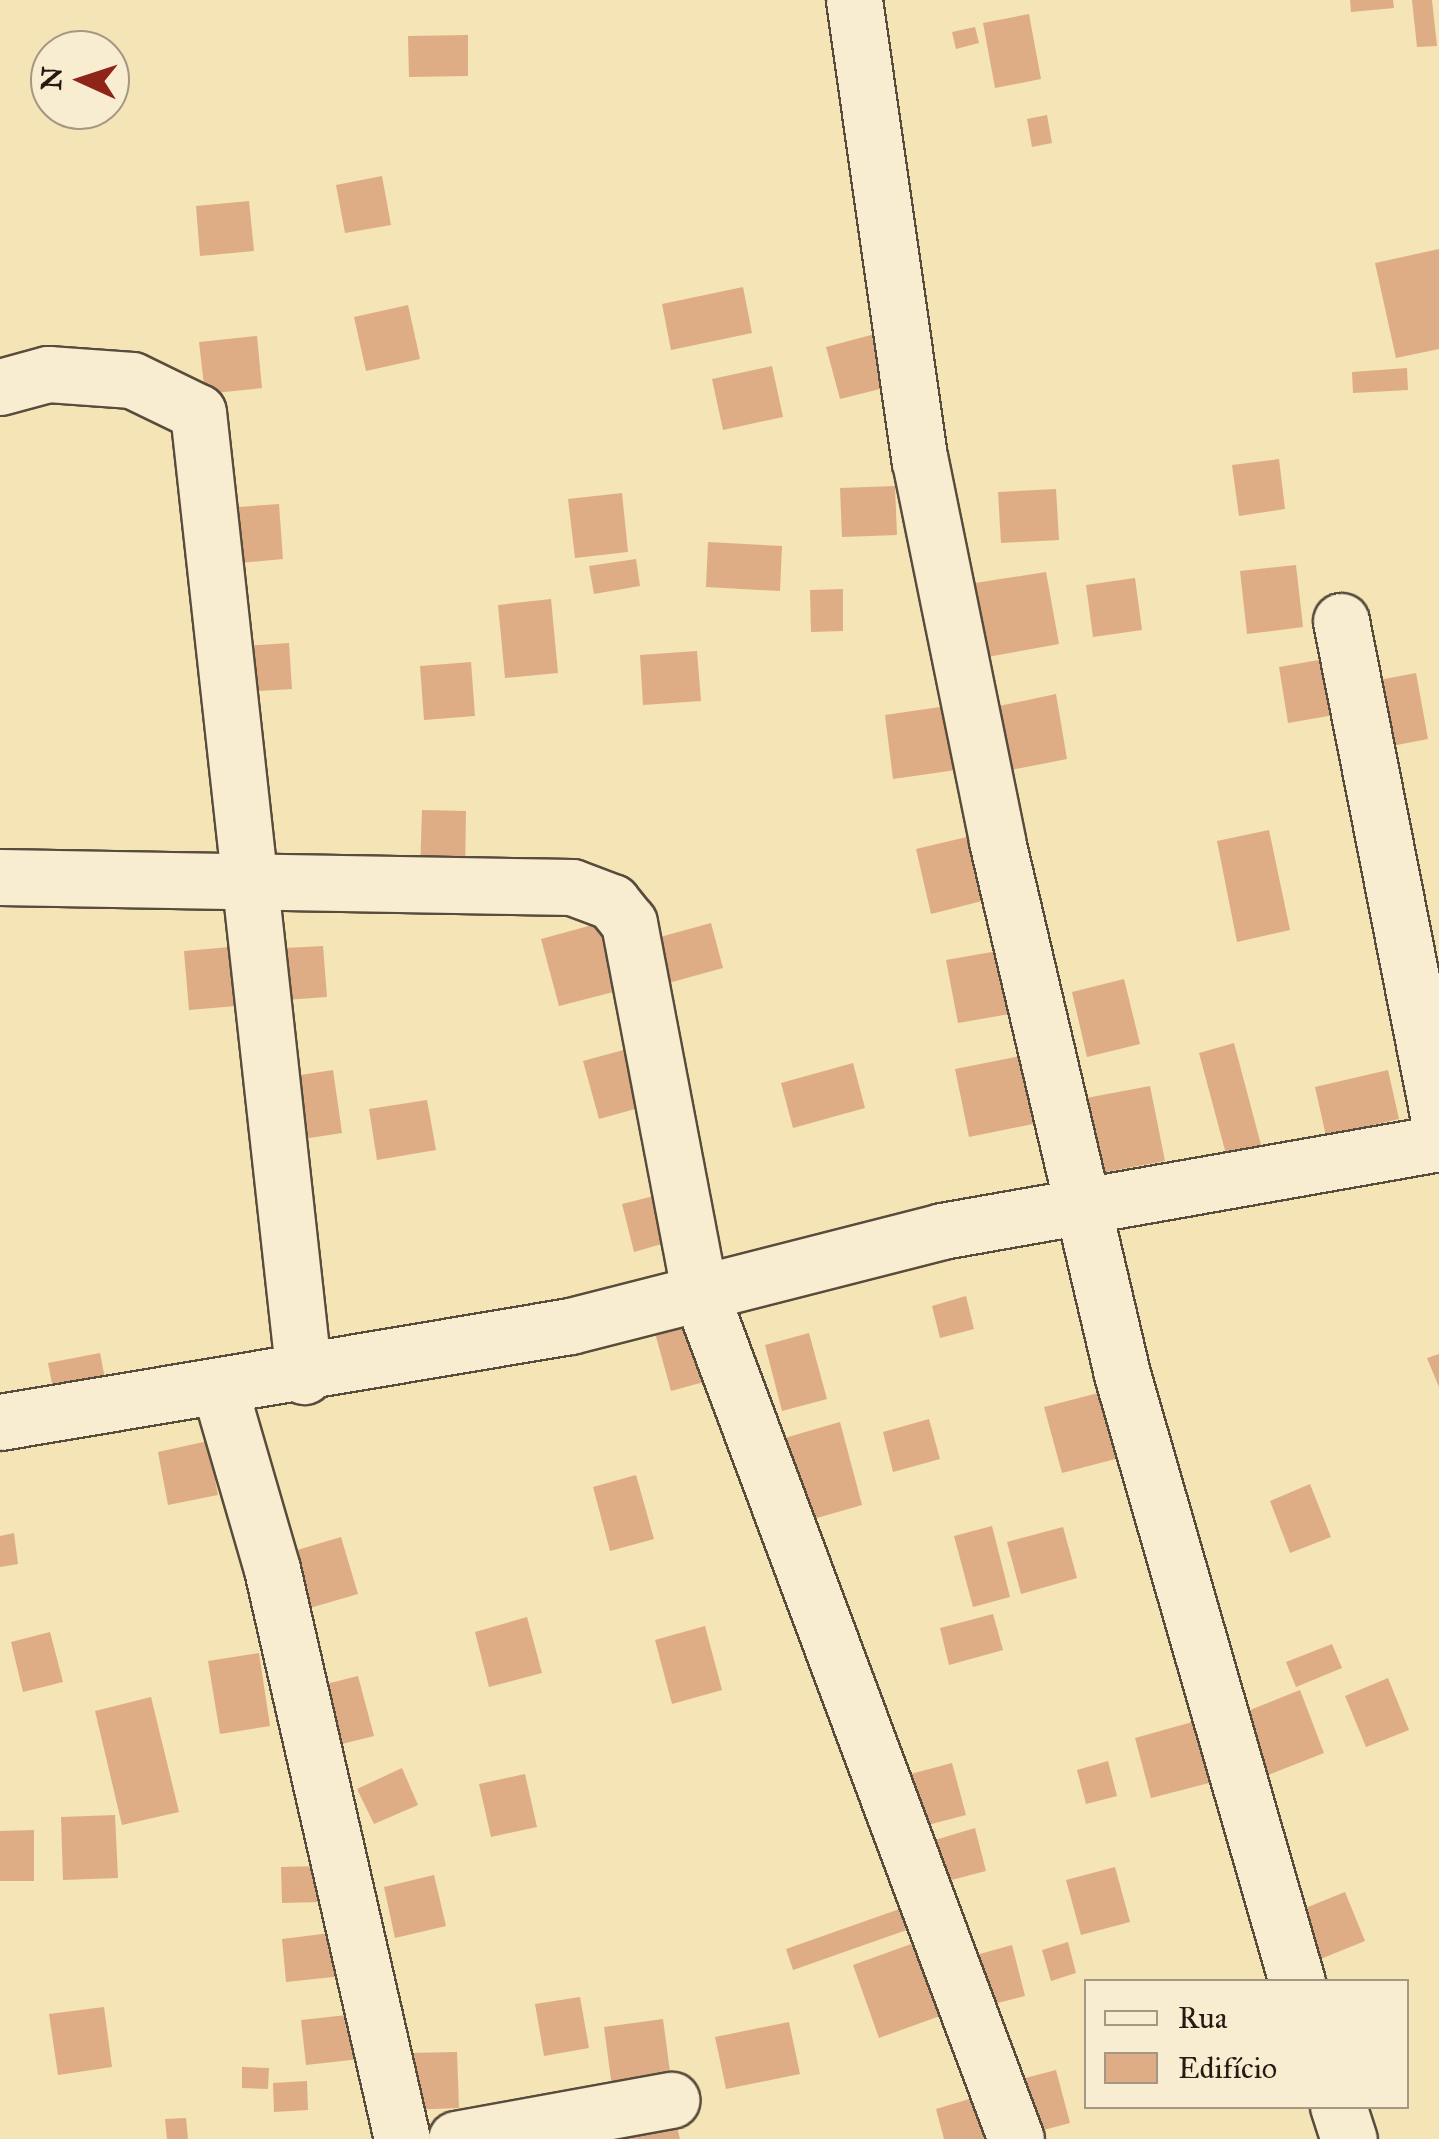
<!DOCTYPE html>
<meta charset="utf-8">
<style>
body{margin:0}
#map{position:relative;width:1439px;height:2139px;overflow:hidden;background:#f4e4b6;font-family:"IM FELL Great Primer",serif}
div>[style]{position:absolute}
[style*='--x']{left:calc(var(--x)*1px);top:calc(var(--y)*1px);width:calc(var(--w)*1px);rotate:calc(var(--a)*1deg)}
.building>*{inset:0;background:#dfad85}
.roads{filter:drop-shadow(2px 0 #584c3c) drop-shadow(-2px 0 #584c3c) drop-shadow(0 2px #584c3c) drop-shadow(0 -2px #584c3c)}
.minor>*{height:55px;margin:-27.5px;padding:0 27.5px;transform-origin:27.5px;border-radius:27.5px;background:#f8edd0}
span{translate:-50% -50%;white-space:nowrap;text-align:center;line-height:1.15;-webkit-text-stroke:9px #f8edd0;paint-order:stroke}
.legend{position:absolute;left:1084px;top:1979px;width:325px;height:130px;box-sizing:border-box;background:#f8edd0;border:2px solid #a39884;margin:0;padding:12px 18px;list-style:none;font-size:30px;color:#241913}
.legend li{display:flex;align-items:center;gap:20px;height:50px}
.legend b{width:50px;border:2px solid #a39884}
.north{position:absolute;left:30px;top:30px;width:100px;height:100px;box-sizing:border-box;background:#f8edd0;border:2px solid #a39884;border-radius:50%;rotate:273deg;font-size:28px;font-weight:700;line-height:40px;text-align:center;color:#241913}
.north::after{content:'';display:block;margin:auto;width:35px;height:45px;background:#8f2418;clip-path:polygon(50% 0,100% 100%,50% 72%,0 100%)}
</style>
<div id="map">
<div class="building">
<i style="clip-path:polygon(1350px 0,1393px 0,1394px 8px,1351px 12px)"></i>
<i style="clip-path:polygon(1412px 0,1432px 0,1437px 46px,1417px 47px)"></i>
<i style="clip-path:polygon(1029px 14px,1041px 79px,995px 88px,983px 23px)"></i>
<i style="clip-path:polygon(975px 27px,979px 43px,956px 49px,952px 32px)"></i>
<i style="clip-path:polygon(468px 35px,468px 76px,409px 77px,408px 36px)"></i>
<i style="clip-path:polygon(1047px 115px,1052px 143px,1032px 147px,1027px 119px)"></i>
<i style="clip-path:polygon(382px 176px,391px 225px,345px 233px,336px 185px)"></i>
<i style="clip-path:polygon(249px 201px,254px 251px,200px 256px,196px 206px)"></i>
<i style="clip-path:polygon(1439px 249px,1439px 349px,1396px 358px,1375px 263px)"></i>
<i style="clip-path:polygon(743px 287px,752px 333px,671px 350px,662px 304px)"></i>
<i style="clip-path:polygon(408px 305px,420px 359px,366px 371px,354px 317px)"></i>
<i style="clip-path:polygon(875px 334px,888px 387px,840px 399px,826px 347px)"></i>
<i style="clip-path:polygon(257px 336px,262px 388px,205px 394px,199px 342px)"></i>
<i style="clip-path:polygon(772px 366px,783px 417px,723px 430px,712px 379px)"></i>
<i style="clip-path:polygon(1407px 368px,1408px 390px,1353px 393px,1352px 372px)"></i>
<i style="clip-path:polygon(1279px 459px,1285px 509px,1239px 516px,1232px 465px)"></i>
<i style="clip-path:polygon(895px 486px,897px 535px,842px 537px,840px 488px)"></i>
<i style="clip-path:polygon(1056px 489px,1059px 540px,1001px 543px,998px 492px)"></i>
<i style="clip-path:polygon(622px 493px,628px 552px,575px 558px,568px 499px)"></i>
<i style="clip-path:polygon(279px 504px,283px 559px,228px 564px,224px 508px)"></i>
<i style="clip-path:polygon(708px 542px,782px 546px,780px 591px,706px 587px)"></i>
<i style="clip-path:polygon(636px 559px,640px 586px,594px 594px,589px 566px)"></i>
<i style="clip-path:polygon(1296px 565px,1303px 627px,1247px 634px,1240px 571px)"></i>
<i style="clip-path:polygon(1046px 572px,1059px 644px,987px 657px,975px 583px)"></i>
<i style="clip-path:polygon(1135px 578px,1142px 630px,1093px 637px,1086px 585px)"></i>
<i style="clip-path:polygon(843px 589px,843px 631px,811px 632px,810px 590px)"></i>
<i style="clip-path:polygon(551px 599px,558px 673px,505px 678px,498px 605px)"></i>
<i style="clip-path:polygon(289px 643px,292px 689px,243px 692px,240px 646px)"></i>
<i style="clip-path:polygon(697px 651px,701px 701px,643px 705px,640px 655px)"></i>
<i style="clip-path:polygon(1330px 658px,1340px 714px,1288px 723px,1279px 667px)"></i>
<i style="clip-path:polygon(471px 662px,475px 716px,424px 720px,420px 666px)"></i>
<i style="clip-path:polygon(1416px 673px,1428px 739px,1376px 749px,1363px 683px)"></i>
<i style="clip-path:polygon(1056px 694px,1067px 759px,1011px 770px,999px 706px)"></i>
<i style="clip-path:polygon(947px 706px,956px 770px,893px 779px,885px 715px)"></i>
<i style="clip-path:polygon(422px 810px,466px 811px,465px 874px,420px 873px)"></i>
<i style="clip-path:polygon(1269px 830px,1290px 930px,1237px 942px,1217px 841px)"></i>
<i style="clip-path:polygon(971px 836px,986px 900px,931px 914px,916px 849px)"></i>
<i style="clip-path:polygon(607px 921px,625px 989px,559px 1006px,541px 939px)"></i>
<i style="clip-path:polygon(711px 923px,723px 968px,661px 985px,649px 940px)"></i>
<i style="clip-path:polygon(242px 946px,248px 1005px,189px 1010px,184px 951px)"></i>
<i style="clip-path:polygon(323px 946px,327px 997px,270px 1001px,266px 949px)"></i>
<i style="clip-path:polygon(1009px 949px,1021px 1012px,958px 1023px,946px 960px)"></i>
<i style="clip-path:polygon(1124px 979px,1140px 1044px,1087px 1057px,1072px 992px)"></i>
<i style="clip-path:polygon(1234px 1043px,1261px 1145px,1226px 1154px,1199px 1053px)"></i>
<i style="clip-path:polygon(638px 1046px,653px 1104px,599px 1119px,583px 1061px)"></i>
<i style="clip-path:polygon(1040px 1052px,1053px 1120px,969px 1137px,955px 1069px)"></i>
<i style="clip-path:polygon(853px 1063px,865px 1108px,793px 1128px,781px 1083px)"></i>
<i style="clip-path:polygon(333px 1070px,342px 1133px,290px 1141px,281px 1078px)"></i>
<i style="clip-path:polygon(1388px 1070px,1399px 1119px,1326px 1136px,1315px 1087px)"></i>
<i style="clip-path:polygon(1150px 1086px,1165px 1161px,1101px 1173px,1086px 1098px)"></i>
<i style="clip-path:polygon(427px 1100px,436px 1150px,377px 1160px,369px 1109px)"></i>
<i style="clip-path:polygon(666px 1193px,679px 1239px,634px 1252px,622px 1204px)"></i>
<i style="clip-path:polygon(966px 1296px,974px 1329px,940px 1338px,932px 1306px)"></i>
<i style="clip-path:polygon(699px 1320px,715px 1379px,671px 1391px,655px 1333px)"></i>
<i style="clip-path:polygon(809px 1333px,827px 1399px,782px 1411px,765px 1345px)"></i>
<i style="clip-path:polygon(100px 1353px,107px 1389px,55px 1399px,48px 1363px)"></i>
<i style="clip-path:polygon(1439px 1354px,1439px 1387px,1427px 1358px)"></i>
<i style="clip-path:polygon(1106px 1391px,1123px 1457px,1062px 1473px,1044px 1407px)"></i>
<i style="clip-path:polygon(929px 1419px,940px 1459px,893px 1472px,883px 1432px)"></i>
<i style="clip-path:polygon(840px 1422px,862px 1505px,803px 1522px,781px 1439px)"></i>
<i style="clip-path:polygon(208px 1441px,218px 1495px,168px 1505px,158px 1452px)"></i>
<i style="clip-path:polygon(636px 1475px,654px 1539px,610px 1551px,593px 1487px)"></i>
<i style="clip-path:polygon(1310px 1484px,1331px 1537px,1290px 1553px,1270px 1501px)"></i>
<i style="clip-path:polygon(992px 1526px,1010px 1597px,973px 1607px,954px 1536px)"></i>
<i style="clip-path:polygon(1063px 1527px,1077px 1578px,1021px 1594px,1007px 1542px)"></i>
<i style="clip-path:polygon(14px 1533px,18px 1564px,0 1567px,0 1536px)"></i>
<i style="clip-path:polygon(341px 1537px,358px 1594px,303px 1610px,287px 1553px)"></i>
<i style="clip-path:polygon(993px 1614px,1003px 1650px,949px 1665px,940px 1628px)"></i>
<i style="clip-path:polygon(527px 1617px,542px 1673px,489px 1687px,475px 1632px)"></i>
<i style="clip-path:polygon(705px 1626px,722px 1690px,672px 1704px,655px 1640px)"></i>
<i style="clip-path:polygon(50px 1632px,63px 1682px,23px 1692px,11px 1642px)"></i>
<i style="clip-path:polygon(1332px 1644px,1342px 1668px,1296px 1687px,1286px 1662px)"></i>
<i style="clip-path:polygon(259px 1653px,270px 1726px,220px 1734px,208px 1661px)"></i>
<i style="clip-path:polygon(358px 1676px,374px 1736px,334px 1746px,318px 1686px)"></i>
<i style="clip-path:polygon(1388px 1678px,1409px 1730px,1366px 1747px,1345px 1696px)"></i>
<i style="clip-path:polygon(1300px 1690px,1324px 1753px,1258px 1779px,1233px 1717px)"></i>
<i style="clip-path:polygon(151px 1697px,179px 1812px,122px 1825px,95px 1711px)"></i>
<i style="clip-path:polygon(1196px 1721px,1213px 1782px,1151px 1798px,1135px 1738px)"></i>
<i style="clip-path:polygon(1108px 1761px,1117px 1796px,1086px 1804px,1077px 1770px)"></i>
<i style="clip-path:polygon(952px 1763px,966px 1815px,920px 1827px,907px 1775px)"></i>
<i style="clip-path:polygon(402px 1768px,418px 1805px,374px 1824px,357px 1789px)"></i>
<i style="clip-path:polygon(525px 1774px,537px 1827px,491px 1837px,479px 1784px)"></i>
<i style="clip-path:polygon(115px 1815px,118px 1878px,63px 1880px,61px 1817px)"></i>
<i style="clip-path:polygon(975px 1828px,986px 1871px,936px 1884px,925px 1843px)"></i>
<i style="clip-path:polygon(34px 1830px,34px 1881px,0 1881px,0 1831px)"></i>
<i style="clip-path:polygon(320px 1866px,321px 1902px,282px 1903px,281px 1867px)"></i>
<i style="clip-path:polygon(1115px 1867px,1130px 1922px,1081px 1935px,1066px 1880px)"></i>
<i style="clip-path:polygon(434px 1875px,446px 1926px,395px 1938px,384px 1887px)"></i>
<i style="clip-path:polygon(1345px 1892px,1365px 1941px,1313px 1962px,1293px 1913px)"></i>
<i style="clip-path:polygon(911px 1905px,918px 1926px,793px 1970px,786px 1949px)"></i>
<i style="clip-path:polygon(347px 1931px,352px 1975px,286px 1982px,282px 1939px)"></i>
<i style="clip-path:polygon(925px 1939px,951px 2012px,879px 2038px,853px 1965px)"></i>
<i style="clip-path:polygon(1068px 1942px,1076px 1973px,1051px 1981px,1042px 1950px)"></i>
<i style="clip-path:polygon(1012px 1945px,1025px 1996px,982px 2007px,969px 1957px)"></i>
<i style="clip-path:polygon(580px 1997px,589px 2048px,544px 2056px,535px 2004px)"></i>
<i style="clip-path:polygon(104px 2007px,112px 2067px,58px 2075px,49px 2014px)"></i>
<i style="clip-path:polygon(356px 2014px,360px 2059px,306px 2065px,301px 2020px)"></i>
<i style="clip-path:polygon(663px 2019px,672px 2087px,613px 2095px,604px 2027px)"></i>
<i style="clip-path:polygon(789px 2022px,800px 2074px,726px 2089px,715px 2037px)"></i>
<i style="clip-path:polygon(457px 2052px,459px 2108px,407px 2110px,406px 2053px)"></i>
<i style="clip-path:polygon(242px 2067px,269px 2068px,268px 2089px,242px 2088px)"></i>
<i style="clip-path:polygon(1056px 2070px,1070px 2123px,1025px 2135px,1010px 2082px)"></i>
<i style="clip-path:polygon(307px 2081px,308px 2110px,274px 2112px,273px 2083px)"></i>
<i style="clip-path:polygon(986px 2094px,998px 2139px,944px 2139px,936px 2109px)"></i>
<i style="clip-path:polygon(674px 2116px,680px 2139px,612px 2139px,610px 2133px)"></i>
<i style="clip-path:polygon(186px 2118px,188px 2139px,167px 2139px,165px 2119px)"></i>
</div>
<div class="roads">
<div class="minor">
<i style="--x:854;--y:0;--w:466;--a:81.9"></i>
<i style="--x:920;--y:461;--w:388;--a:78.5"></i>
<i style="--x:997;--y:841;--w:547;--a:76.8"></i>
<i style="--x:1122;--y:1374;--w:633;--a:73.94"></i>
<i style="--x:0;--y:387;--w:50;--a:-15.2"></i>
<i style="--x:48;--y:374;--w:84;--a:4.1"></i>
<i style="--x:132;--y:380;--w:73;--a:25.9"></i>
<i style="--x:198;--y:412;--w:970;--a:83.73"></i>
<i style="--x:1341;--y:621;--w:509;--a:78.89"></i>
<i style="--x:0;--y:877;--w:572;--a:1"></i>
<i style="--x:572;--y:887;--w:43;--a:20.6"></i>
<i style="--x:612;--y:902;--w:27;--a:51"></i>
<i style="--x:629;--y:923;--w:374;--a:79.2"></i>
<i style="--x:699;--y:1290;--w:906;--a:69.53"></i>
<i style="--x:220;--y:1390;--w:186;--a:73.8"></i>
<i style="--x:272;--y:1569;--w:585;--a:77.15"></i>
<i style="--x:0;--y:1422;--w:578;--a:-9.56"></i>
<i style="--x:570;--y:1326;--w:384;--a:-14.3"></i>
<i style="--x:942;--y:1231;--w:505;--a:-10.04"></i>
<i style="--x:1338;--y:2106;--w:35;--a:72"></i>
<i style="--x:456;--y:2139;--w:219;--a:-10.3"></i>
</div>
</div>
<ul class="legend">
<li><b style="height:12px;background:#f8edd0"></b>Rua</li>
<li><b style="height:28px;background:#dfad85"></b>Edifício</li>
</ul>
<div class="north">N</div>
</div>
